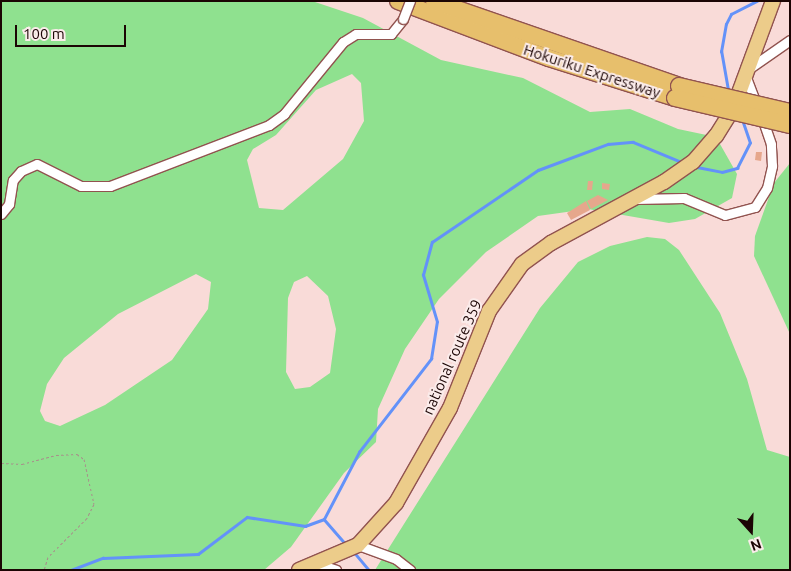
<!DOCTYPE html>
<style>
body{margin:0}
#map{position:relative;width:791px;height:571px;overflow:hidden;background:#f9dbd8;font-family:Ubuntu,sans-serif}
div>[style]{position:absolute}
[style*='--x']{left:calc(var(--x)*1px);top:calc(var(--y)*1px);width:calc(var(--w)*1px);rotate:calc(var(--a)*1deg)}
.green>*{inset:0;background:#8fe18f}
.stream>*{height:2.5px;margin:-1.25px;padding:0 1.25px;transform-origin:1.25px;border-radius:1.25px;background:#6392f9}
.building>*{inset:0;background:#e6a78c}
.path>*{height:1px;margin-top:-0.5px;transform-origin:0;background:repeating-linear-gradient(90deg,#a88d8a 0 2.5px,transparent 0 5px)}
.roads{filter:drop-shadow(1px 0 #91534f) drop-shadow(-1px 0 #91534f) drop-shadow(0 1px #91534f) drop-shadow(0 -1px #91534f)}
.minor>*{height:9px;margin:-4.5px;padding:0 4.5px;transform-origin:4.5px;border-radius:4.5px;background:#fff}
.trunk>*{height:14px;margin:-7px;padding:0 7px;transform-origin:7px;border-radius:7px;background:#eccc8a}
.motorway>*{height:16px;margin:-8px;padding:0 8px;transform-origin:8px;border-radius:8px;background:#e7bf6c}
.bridges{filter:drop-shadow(1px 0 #91534f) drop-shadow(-1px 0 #91534f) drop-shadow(0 1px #91534f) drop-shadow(0 -1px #91534f)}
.minor-bridge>*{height:9px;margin:-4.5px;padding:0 4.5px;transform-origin:4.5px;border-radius:4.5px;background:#fff}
.motorway-bridge>*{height:16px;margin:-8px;padding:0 8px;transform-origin:8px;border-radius:8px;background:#e7bf6c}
span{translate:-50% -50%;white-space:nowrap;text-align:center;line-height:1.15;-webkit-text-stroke:4px #fbeceb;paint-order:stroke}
.street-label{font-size:15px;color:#1b0504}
.frame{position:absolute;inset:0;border:2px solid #1b0504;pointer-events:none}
.north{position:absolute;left:726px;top:506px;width:50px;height:50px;-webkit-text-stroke:4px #fbeceb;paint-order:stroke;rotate:160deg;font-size:14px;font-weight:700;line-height:20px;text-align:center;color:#1b0504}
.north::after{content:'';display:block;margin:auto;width:18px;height:22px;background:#1b0504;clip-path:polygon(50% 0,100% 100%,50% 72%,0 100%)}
.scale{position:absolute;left:15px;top:25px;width:111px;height:22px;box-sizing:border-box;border:2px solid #1b0504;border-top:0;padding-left:6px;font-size:15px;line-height:18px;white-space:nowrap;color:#1b0504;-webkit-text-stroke:4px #fbeceb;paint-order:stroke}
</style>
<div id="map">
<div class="green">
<i style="clip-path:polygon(evenodd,1px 1px,312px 1px,363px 18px,441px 60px,523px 78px,590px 112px,630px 109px,678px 129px,716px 137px,737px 174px,732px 198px,695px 219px,669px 223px,588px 209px,538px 216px,486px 252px,439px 299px,405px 349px,378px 409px,376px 442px,344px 473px,291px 547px,264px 570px,1px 570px,1px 1px,352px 74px,361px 83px,364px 121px,343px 159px,283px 210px,259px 208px,247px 160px,253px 149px,276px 135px,316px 90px,352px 74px,1px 1px,196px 274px,211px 282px,208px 309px,172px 360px,105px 405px,60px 426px,45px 421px,40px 411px,47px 384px,64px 358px,118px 314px,196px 274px,1px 1px,307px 276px,328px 296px,336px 329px,330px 373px,310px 387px,295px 389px,286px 372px,288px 298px,294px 282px,307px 276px)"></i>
<i style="clip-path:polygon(790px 163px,790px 334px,754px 256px,755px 236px,774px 183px)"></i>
<i style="clip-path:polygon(647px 237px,665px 239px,679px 250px,720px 313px,747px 379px,767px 450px,790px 457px,790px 570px,375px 570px,540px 308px,578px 262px,610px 246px)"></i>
</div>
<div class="stream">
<i style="--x:728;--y:90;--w:39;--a:-100"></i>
<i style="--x:721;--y:52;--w:28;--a:-80"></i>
<i style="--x:726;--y:24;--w:11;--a:-63"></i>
<i style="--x:731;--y:14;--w:29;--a:-27"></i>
<i style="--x:697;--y:167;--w:25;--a:11"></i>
<i style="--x:722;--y:172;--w:16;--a:-15"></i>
<i style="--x:737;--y:168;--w:28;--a:-63"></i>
<i style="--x:750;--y:143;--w:24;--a:-109"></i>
<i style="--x:324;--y:519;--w:33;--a:49"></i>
<i style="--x:354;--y:552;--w:23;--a:50"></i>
<i style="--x:71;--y:570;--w:34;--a:-21"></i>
<i style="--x:103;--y:558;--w:95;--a:-2.4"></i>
<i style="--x:198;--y:554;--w:61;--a:-37.1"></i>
<i style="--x:247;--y:517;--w:59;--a:8.8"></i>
<i style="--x:305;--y:526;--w:20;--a:-20"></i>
<i style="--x:324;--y:519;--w:76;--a:-62.4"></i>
<i style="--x:359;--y:452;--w:118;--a:-52.3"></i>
<i style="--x:431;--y:359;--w:37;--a:-81"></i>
<i style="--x:437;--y:322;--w:49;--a:-106.6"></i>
<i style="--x:423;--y:275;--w:34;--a:-75"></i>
<i style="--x:432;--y:242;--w:128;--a:-34.2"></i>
<i style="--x:538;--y:170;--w:75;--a:-20.4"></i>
<i style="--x:608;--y:144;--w:25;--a:-5"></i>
<i style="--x:633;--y:142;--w:55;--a:22.4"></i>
</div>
<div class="building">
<i style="clip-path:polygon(756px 152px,762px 152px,761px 161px,755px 160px)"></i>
<i style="clip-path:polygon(588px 181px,593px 181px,592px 190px,587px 190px)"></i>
<i style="clip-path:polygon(602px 183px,610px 184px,609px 190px,602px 189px)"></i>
<i style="clip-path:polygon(598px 195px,608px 200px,591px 209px,587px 201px)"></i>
<i style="clip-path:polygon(586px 201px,590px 210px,571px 220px,567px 213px)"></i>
</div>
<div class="path">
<i style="--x:1;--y:463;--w:21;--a:3"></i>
<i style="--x:22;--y:464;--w:35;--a:-15"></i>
<i style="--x:56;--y:455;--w:21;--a:-3"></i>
<i style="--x:77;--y:454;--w:9;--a:36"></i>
<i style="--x:84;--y:459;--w:46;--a:77.5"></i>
<i style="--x:94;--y:504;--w:16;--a:117"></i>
<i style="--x:87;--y:518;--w:55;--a:135"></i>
<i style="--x:48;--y:557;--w:14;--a:107"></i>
</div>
<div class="roads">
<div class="minor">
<i style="--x:757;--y:106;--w:36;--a:-111"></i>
<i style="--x:744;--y:72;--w:56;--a:-34.8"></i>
<i style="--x:635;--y:199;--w:49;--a:-1.2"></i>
<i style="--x:684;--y:198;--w:44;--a:22.5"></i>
<i style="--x:725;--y:215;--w:31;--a:-15"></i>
<i style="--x:755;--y:207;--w:22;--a:-58"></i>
<i style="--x:767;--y:188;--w:23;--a:-77"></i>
<i style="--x:772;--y:166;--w:22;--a:-93"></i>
<i style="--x:771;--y:144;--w:28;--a:-109"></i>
<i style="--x:1;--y:214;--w:13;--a:-51"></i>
<i style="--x:9;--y:204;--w:24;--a:-81"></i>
<i style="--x:13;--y:180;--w:12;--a:-48"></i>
<i style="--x:21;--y:171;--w:17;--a:-24"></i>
<i style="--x:37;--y:164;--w:49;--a:26.6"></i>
<i style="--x:81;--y:186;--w:29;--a:0"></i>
<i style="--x:110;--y:186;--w:170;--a:-21"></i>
<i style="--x:269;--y:125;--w:19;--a:-36"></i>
<i style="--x:284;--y:114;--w:93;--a:-50.7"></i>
<i style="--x:343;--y:42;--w:15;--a:-32"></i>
<i style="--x:356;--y:34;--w:35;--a:0"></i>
<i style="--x:391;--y:34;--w:19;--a:-51"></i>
<i style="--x:358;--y:545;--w:40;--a:20.2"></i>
<i style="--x:396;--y:559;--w:18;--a:38"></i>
<i style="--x:318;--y:564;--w:19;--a:18"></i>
</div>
<div class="trunk">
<i style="--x:299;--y:570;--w:64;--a:-23"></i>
<i style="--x:358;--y:545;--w:57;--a:-47.9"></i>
<i style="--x:396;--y:503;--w:109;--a:-60.4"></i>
<i style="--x:450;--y:408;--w:105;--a:-68.1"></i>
<i style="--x:489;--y:311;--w:57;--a:-54.9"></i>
<i style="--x:522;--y:264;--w:36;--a:-36"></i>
<i style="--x:551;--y:243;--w:128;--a:-28.4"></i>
<i style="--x:664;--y:182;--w:35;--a:-35"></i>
<i style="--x:693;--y:162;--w:35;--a:-49"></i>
<i style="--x:716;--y:136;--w:32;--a:-58"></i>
<i style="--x:733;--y:109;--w:115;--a:-69.7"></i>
</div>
<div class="motorway">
<i style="--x:398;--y:1;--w:161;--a:20.7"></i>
<i style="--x:549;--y:58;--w:132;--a:17.6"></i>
<i style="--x:434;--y:1;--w:259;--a:19.1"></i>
</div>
</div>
<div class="bridges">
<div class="minor-bridge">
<i style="--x:403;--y:19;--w:19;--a:-69"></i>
</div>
<div class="motorway-bridge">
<i style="--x:679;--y:86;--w:114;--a:13.2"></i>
<i style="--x:675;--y:98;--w:118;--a:13.2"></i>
</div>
</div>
<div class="street-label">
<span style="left:592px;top:71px;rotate:18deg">Hokuriku Expressway</span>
<span style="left:452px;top:357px;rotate:-66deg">national route 359</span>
</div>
<div class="frame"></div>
<div class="north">N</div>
<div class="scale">100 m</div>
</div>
